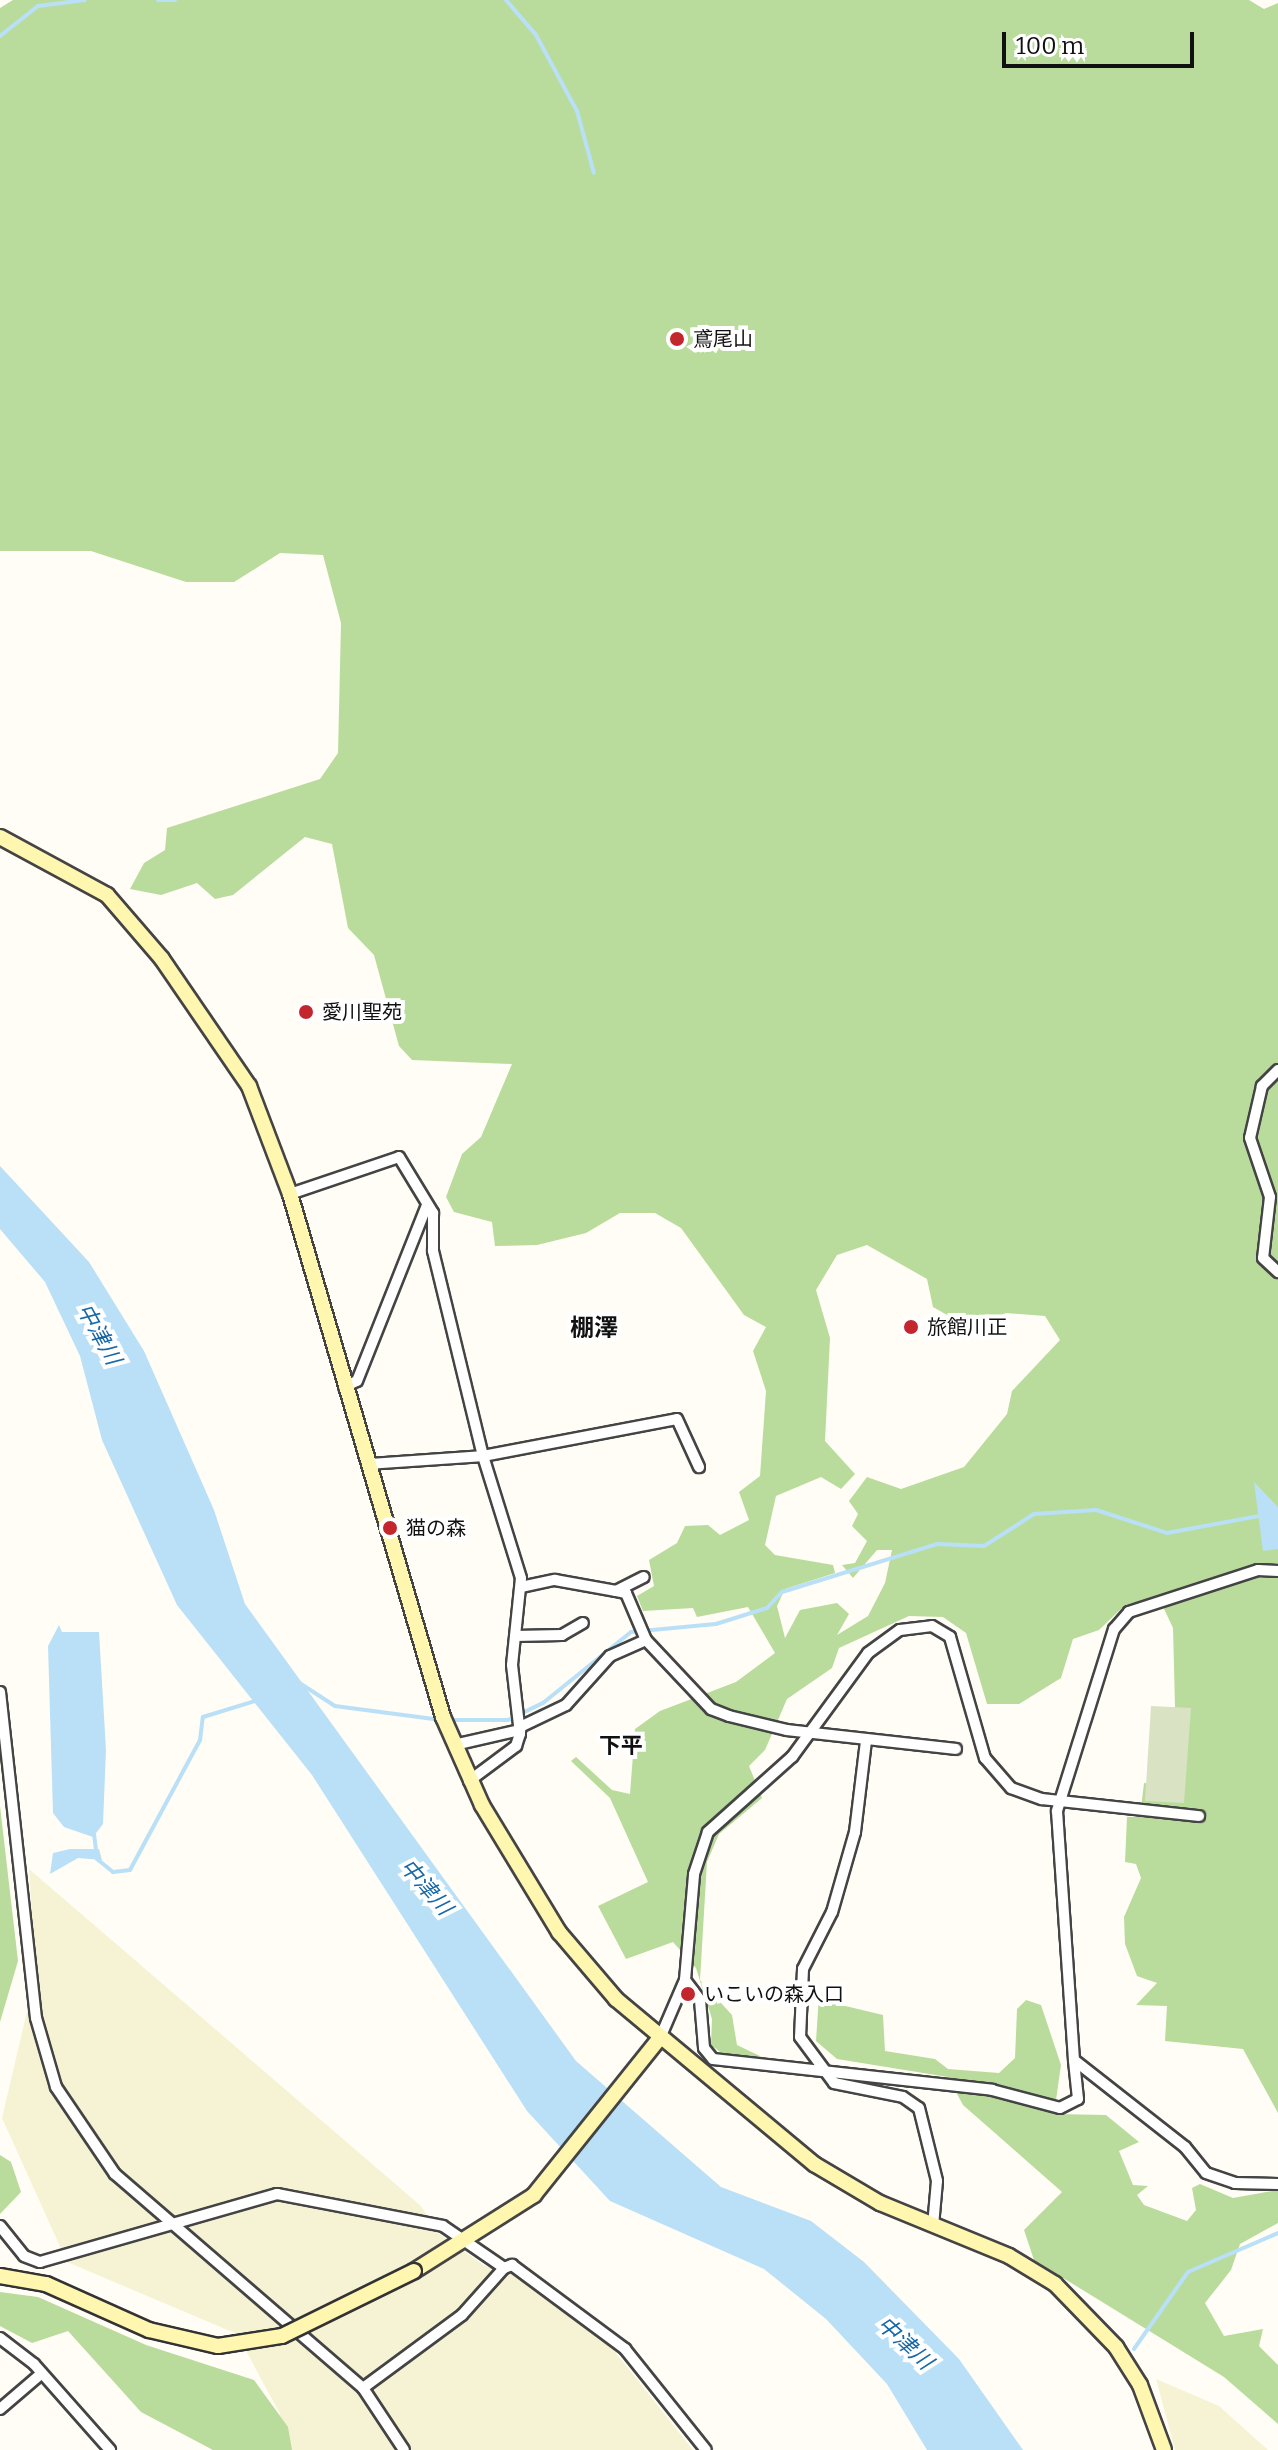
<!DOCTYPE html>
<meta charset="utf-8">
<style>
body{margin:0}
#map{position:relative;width:1278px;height:2450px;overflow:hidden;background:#fffdf5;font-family:Bitter,"Noto Sans JP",serif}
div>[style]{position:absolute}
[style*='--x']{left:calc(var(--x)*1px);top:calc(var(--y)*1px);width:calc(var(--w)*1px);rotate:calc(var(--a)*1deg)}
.farmland>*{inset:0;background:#f6f3d4}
.forest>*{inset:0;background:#b9dc9c}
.cemetery>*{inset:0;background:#d9e3c4}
.water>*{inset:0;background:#b9e0f7}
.stream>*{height:4px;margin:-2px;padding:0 2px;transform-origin:2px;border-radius:2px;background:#b9e0f7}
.roads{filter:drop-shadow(2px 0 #444) drop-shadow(-2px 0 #444) drop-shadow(0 2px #444) drop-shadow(0 -2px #444)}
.street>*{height:10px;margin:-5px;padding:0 5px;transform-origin:5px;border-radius:5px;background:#fff}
.secondary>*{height:14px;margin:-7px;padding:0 7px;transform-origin:7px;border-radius:7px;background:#fff6b0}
.bridges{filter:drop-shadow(2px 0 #333) drop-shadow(-2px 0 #333) drop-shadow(0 2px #333) drop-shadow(0 -2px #333)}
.secondary-bridge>*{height:14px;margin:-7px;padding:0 7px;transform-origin:7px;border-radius:7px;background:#fff6b0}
.dots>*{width:22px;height:22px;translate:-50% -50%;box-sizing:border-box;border:4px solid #fff;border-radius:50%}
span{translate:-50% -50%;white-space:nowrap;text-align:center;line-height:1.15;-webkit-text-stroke:8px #fff;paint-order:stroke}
.poi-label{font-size:20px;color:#111}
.left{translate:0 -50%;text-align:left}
.water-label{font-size:22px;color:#1768a6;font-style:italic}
.neighbourhood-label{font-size:22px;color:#111;font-weight:700}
.quarter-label{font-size:24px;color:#111;font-weight:700}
.scale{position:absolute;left:1002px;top:32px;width:192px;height:36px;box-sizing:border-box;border:4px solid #111;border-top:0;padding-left:10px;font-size:24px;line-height:28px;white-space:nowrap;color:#111;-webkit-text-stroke:6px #fff;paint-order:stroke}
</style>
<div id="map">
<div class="farmland">
<i style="clip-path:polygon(29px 1869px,421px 2206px,438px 2233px,485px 2266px,511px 2272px,612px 2348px,693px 2450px,287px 2450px,280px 2414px,237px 2334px,67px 2262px,2px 2118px,36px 1973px)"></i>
<i style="clip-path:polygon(1156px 2379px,1219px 2406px,1268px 2450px,1175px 2450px)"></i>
</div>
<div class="forest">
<i style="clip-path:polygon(evenodd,13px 0,1249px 0,1264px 9px,1278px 3px,1278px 2113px,1243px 2049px,1165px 2041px,1167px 2006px,1136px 2005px,1157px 1983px,1137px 1976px,1125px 1944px,1124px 1917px,1141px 1878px,1136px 1864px,1125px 1862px,1127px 1817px,1140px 1817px,1144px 1783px,1154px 1784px,1175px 1706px,1173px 1628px,1158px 1596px,1125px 1605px,1099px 1630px,1073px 1639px,1061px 1678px,1019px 1704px,987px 1704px,966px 1633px,943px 1617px,909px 1616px,839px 1648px,832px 1668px,787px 1699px,765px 1750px,749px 1766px,762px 1798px,719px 1834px,707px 1862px,700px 1980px,732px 2015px,737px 2045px,762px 2057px,723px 2054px,711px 2045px,712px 2019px,696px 1968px,673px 1942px,626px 1959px,598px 1906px,648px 1882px,610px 1798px,571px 1761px,576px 1757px,612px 1790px,630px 1794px,635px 1729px,660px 1711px,736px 1682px,775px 1653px,748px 1607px,697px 1617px,693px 1608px,643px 1611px,637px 1596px,654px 1586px,649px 1560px,677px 1543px,685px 1526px,708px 1525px,720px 1535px,749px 1520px,739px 1492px,760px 1476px,766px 1391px,753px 1351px,766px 1327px,744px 1315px,681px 1228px,655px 1213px,620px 1213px,586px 1233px,537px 1245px,495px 1246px,492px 1222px,454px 1212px,446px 1197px,462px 1154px,481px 1137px,512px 1064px,412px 1060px,399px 1046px,374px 955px,348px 928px,332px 844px,305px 837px,233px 895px,215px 899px,197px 883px,161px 895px,130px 889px,144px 863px,165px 850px,167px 828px,320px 779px,338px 753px,341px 623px,323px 555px,280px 553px,234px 582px,186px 582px,91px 551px,0 551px,0 8px,13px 0,867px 1245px,927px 1279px,933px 1307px,970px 1328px,1006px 1313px,1045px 1316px,1060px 1340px,1012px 1391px,1007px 1414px,964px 1467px,901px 1489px,867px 1477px,849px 1501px,858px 1514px,852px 1526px,867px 1541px,855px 1563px,842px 1565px,853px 1578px,877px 1550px,892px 1550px,885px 1583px,868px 1616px,837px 1635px,849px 1614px,837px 1603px,800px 1610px,785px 1638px,777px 1606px,785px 1589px,835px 1573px,833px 1565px,775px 1555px,765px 1545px,776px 1496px,821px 1477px,841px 1489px,855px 1474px,825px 1441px,830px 1338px,816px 1290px,837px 1255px,867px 1245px)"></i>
<i style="clip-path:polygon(0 1806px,18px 1961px,0 2022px)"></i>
<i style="clip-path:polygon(829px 1994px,837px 2004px,883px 2015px,885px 2051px,935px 2059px,948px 2069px,999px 2073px,1015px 2058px,1017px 2009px,1026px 2000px,1041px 2005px,1061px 2065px,1054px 2114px,1106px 2115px,1139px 2142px,1119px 2151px,1133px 2185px,1148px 2186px,1137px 2195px,1144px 2205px,1187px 2221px,1196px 2210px,1192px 2188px,1200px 2184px,1233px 2198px,1278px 2190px,1278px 2223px,1240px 2244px,1231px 2270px,1205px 2303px,1224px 2336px,1263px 2329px,1259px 2346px,1278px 2365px,1278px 2424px,1224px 2377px,1034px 2260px,1024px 2230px,1062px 2192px,963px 2105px,948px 2077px,837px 2059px,816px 2041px,819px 1995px)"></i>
<i style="clip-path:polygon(0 2155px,11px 2162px,21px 2192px,0 2214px)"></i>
<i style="clip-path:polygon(0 2292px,38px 2297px,146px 2345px,254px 2380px,288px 2427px,292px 2450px,213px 2450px,141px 2412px,68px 2331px,32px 2343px,0 2326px)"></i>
</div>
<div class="cemetery">
<i style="clip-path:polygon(1151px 1706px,1191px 1708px,1184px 1803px,1145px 1801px)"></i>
</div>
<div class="water">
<i style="clip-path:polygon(0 1166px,89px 1262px,144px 1351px,214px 1510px,245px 1604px,576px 2061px,721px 2187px,811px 2221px,864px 2262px,959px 2359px,1023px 2450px,927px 2450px,887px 2384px,826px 2319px,764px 2269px,610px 2201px,527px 2111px,312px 1775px,177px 1605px,102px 1440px,80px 1356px,45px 1282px,0 1229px)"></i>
<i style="clip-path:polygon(1254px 1482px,1278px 1507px,1278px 1549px,1263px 1551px)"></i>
<i style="clip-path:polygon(59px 1625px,62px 1632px,99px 1632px,106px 1750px,103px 1824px,93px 1837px,64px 1827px,53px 1813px,48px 1646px)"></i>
<i style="clip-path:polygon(70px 1849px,99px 1849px,102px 1860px,78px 1858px,50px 1874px,53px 1853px)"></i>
</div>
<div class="stream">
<i style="--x:158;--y:0;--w:17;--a:0"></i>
<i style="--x:506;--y:0;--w:46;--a:49.4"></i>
<i style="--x:536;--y:35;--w:86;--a:61.7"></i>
<i style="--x:577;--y:111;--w:64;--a:74.7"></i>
<i style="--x:0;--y:36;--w:48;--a:-38.3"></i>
<i style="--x:38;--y:6;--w:47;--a:-7.3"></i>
<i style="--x:298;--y:1682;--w:44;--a:33"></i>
<i style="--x:335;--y:1706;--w:107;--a:7.5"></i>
<i style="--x:450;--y:1720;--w:58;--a:0"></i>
<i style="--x:508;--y:1720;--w:39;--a:-26"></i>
<i style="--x:543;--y:1703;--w:113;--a:-38.9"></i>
<i style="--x:631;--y:1632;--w:85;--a:-5.4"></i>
<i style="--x:716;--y:1624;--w:53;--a:-17.4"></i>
<i style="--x:767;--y:1608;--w:22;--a:-47"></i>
<i style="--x:782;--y:1592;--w:162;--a:-17.2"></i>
<i style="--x:937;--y:1544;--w:47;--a:2.4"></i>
<i style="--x:984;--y:1546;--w:59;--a:-32.6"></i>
<i style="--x:1034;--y:1514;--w:62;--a:-3.7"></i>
<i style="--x:1096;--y:1510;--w:75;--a:17.9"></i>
<i style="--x:1167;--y:1533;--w:94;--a:-10.5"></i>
<i style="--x:94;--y:1834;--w:25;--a:83"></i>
<i style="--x:97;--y:1859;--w:21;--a:39"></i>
<i style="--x:113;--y:1872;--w:17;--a:-7"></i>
<i style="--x:130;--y:1870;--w:148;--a:-61.7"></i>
<i style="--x:200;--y:1740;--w:23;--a:-83"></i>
<i style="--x:203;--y:1717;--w:54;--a:-17.1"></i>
<i style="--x:1134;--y:2349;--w:94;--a:-55"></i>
<i style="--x:1188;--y:2272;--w:98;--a:-23.4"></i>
</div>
<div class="roads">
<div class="street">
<i style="--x:1278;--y:1070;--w:23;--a:135"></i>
<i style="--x:1262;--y:1086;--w:53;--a:103"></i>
<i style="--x:1250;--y:1138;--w:62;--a:71.3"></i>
<i style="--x:1270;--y:1197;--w:61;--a:96.5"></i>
<i style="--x:1263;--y:1258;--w:21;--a:43"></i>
<i style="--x:290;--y:1194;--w:115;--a:-18.7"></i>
<i style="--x:399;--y:1157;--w:66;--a:58.7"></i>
<i style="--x:433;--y:1213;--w:38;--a:90"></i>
<i style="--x:433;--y:1251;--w:211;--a:76.3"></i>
<i style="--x:483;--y:1456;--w:115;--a:176"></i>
<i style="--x:344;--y:1387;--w:14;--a:-25"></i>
<i style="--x:357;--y:1381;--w:189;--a:-68.3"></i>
<i style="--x:1278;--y:1571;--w:20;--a:-177"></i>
<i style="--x:1258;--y:1570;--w:136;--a:162"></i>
<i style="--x:1129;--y:1612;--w:23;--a:131"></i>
<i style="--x:1114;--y:1629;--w:191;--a:107.4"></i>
<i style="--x:1057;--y:1811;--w:250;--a:86.1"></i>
<i style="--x:1074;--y:2060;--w:141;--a:38.1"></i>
<i style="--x:1185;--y:2147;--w:33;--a:51"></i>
<i style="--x:1206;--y:2173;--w:31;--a:19"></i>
<i style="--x:1235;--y:2183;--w:43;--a:1.3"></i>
<i style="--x:521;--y:1587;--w:35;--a:-12"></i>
<i style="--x:555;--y:1580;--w:62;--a:10.2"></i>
<i style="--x:616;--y:1591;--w:31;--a:-27"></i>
<i style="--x:515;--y:1636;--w:47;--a:-1.2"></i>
<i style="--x:562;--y:1635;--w:24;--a:-30"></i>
<i style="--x:646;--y:1640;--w:95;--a:46.7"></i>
<i style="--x:711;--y:1709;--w:19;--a:21"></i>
<i style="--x:729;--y:1716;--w:60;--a:13.6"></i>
<i style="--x:787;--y:1730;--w:170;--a:6.4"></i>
<i style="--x:0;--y:1692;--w:328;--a:83.7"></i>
<i style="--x:36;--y:2018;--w:72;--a:73.8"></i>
<i style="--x:56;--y:2087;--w:105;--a:55.9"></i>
<i style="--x:115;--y:2174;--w:328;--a:40.8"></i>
<i style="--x:520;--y:1727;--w:51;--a:-25.6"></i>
<i style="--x:566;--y:1705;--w:66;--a:-48.1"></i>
<i style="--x:610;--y:1656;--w:39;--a:-24"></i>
<i style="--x:646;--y:1640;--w:51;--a:-113.1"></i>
<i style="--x:626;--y:1593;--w:10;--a:-169"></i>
<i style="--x:866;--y:1741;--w:92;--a:96.9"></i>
<i style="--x:855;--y:1832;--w:83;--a:106"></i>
<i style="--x:832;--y:1912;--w:64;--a:117"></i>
<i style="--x:803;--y:1969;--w:68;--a:92.5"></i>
<i style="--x:800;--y:2037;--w:57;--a:53.5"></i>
<i style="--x:834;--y:2083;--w:70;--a:11.5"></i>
<i style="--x:903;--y:2097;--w:19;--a:35"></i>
<i style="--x:919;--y:2108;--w:75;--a:76.1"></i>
<i style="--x:937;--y:2181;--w:45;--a:95.1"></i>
<i style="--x:454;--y:1745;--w:68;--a:-12.8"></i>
<i style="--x:469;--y:1781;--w:59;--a:-36.7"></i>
<i style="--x:516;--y:1746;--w:13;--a:-72"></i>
<i style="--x:520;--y:1734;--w:69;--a:-96.6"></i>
<i style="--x:512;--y:1665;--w:87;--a:-84.1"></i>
<i style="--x:521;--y:1578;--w:128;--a:-107.3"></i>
<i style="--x:483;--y:1456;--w:197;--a:-10.8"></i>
<i style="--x:677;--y:1419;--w:53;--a:65.4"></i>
<i style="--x:685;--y:1980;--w:25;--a:53"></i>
<i style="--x:700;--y:2000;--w:48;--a:85.2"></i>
<i style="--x:704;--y:2048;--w:14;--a:51"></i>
<i style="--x:713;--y:2059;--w:281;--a:6.3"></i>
<i style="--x:992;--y:2090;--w:70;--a:14.8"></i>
<i style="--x:1060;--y:2108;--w:20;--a:-27"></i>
<i style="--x:1078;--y:2099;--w:39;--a:-96"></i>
<i style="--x:660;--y:2038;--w:63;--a:-66.7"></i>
<i style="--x:685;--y:1980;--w:106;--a:-85.1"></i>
<i style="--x:694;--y:1874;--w:44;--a:-71.6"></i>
<i style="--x:708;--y:1832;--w:113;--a:-41.8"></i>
<i style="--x:792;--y:1757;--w:129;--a:-53.8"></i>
<i style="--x:868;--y:1653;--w:39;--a:-36"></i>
<i style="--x:900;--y:1630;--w:32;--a:-7"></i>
<i style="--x:932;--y:1626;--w:21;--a:31"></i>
<i style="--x:950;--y:1637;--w:126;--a:73.9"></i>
<i style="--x:985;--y:1758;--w:40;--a:49"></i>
<i style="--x:1011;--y:1788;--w:33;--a:20"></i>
<i style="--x:1042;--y:1799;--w:158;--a:6.2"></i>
<i style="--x:0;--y:2226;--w:38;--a:51"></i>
<i style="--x:24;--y:2256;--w:17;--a:21"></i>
<i style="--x:40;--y:2262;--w:247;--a:-16"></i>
<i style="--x:277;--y:2194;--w:169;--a:10.9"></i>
<i style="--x:443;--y:2226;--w:74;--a:34.5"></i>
<i style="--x:504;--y:2268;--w:63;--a:131.8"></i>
<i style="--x:462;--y:2315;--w:123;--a:143.6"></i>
<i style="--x:363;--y:2388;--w:74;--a:56.5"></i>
<i style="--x:504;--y:2268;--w:9;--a:-21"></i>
<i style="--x:512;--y:2265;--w:141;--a:36.6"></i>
<i style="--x:625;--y:2349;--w:129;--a:51.3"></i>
<i style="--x:0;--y:2338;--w:43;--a:37.4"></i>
<i style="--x:34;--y:2364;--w:115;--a:48.5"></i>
<i style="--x:0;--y:2409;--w:55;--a:-40.6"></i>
</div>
<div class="secondary">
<i style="--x:0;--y:837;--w:122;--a:28.5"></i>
<i style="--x:107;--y:895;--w:84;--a:49.3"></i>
<i style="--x:162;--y:959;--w:154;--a:55.6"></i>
<i style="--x:249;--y:1086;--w:116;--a:69.2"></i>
<i style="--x:290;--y:1194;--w:545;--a:73.69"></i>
<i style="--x:443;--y:1717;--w:96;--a:66.1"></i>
<i style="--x:482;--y:1805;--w:149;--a:58.8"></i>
<i style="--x:559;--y:1932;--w:88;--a:49.6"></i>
<i style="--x:616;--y:1999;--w:258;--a:39.8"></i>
<i style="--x:814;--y:2164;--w:77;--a:30.6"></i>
<i style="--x:880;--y:2203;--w:139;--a:22.3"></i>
<i style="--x:1009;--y:2256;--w:54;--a:31.3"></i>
<i style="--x:1055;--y:2284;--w:88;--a:45.9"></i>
<i style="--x:1116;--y:2347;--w:45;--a:57.7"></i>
<i style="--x:1140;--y:2385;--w:69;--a:69.7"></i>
<i style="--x:414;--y:2271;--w:142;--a:-32.3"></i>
<i style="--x:534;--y:2195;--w:201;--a:-51.3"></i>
</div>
</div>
<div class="bridges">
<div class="secondary-bridge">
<i style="--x:0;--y:2276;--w:47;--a:9.9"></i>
<i style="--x:46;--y:2284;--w:113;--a:24.1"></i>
<i style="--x:149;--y:2330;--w:71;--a:13.1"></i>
<i style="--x:218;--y:2346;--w:65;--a:-8.9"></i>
<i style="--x:282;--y:2336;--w:147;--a:-26.2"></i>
</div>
</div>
<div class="dots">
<i style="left:677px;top:339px;background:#c4262e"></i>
<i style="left:306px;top:1012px;background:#c4262e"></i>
<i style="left:911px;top:1327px;background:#c4262e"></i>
<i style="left:390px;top:1528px;background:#c4262e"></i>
<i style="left:688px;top:1994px;background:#c4262e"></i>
</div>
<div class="poi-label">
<span class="left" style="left:693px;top:339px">鳶尾山</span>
<span class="left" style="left:322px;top:1012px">愛川聖苑</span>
<span class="left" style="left:927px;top:1327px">旅館川正</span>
<span class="left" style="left:406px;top:1528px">猫の森</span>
<span class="left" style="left:704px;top:1994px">いこいの森入口</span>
</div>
<div class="water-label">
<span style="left:99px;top:1334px;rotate:61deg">中津川</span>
<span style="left:426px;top:1887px;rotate:49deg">中津川</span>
<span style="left:905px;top:2343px;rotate:43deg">中津川</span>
</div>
<div class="neighbourhood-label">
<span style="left:621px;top:1746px">下平</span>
</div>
<div class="quarter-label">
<span style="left:594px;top:1329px">棚澤</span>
</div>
<div class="scale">100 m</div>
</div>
